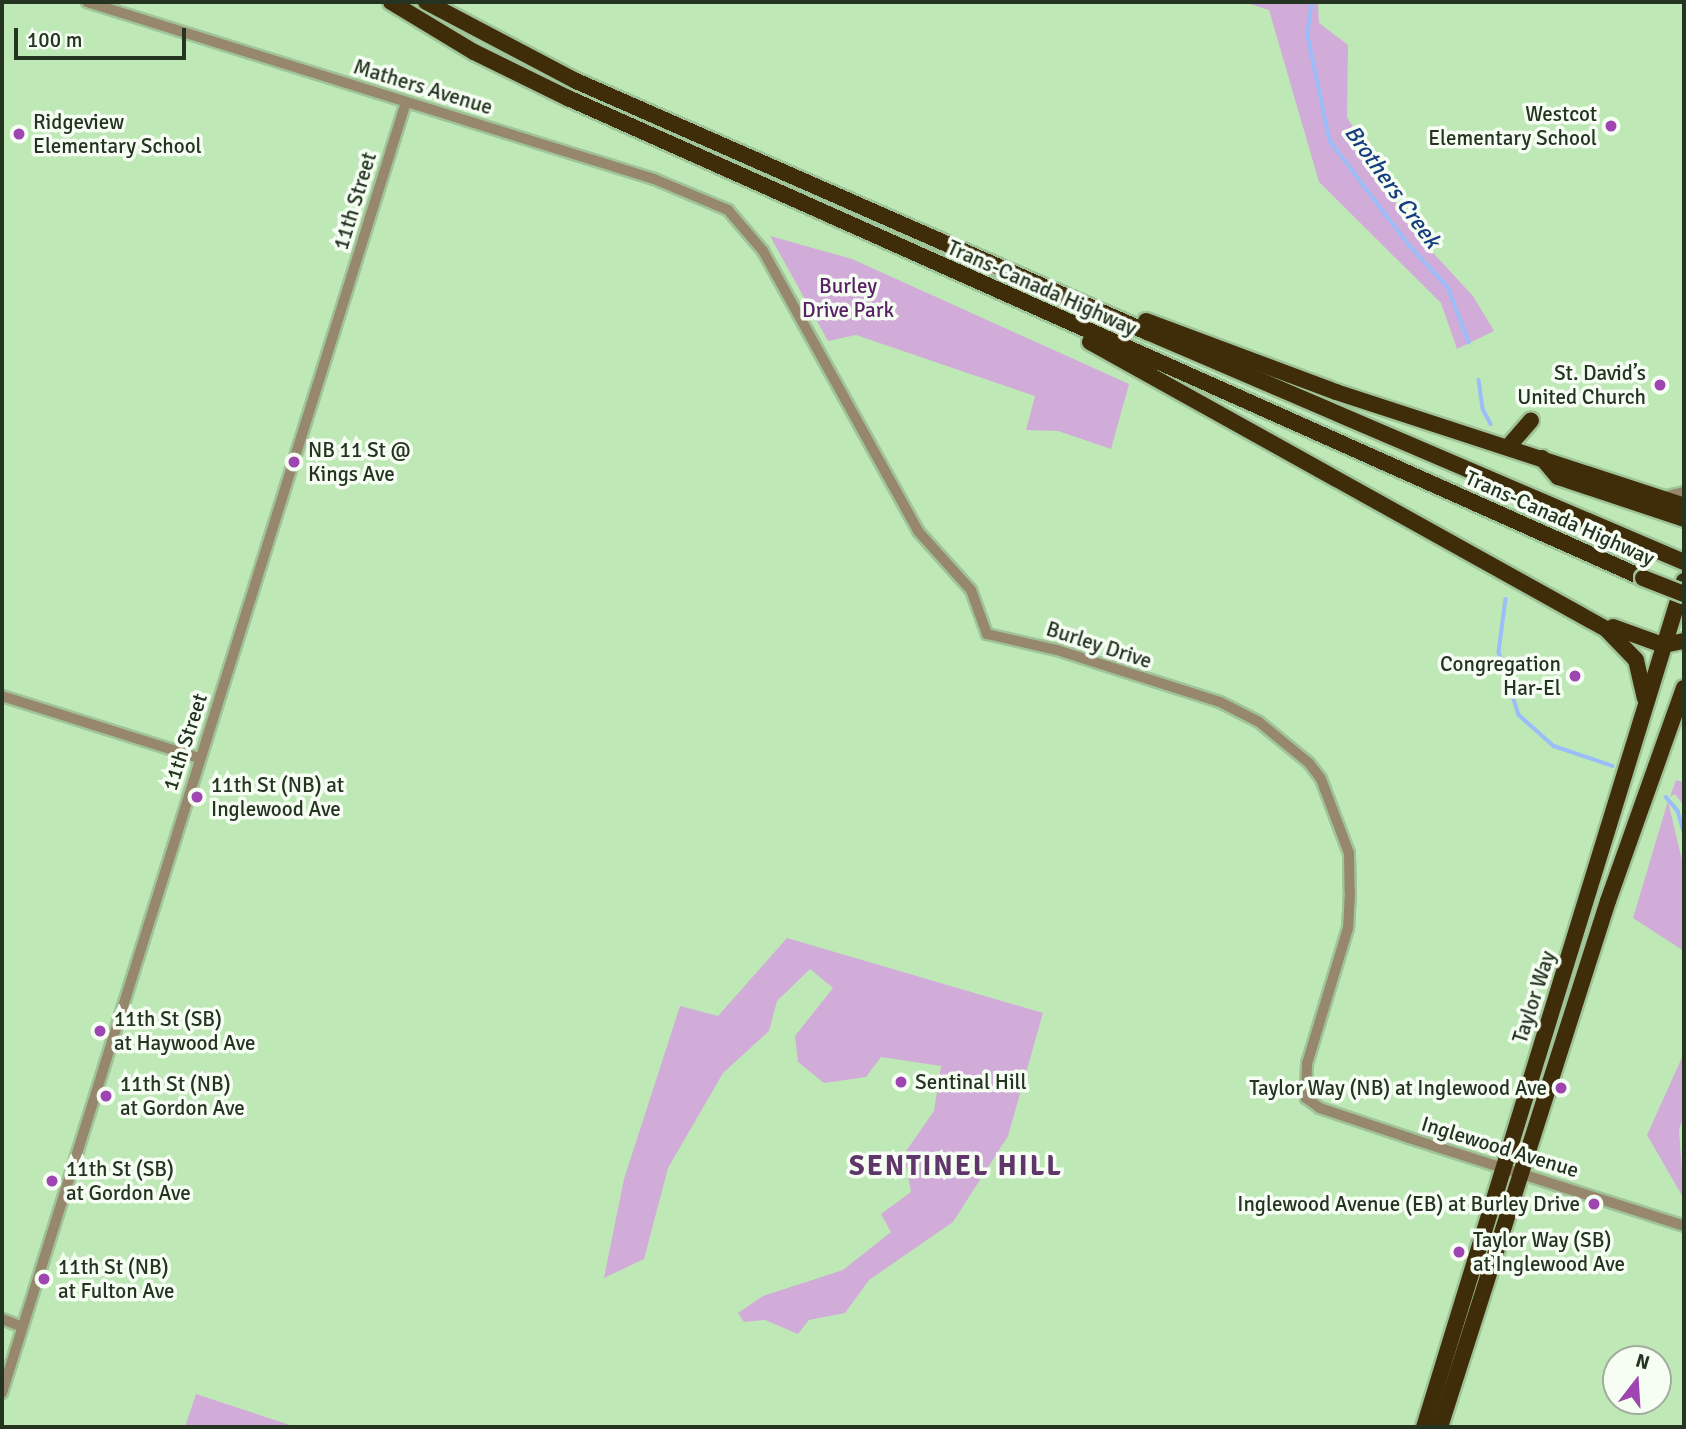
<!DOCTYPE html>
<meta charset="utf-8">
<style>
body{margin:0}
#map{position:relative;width:1686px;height:1429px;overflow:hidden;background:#bfe8b7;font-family:Signika,sans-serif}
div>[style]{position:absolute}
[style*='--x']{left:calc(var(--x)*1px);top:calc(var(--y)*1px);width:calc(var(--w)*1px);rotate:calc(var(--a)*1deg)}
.green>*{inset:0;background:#d1acd9}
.stream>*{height:3.5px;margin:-1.75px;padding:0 1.75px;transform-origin:1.75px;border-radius:1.75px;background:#9bbef8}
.roads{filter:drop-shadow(2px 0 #a0c499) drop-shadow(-2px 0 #a0c499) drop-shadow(0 2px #a0c499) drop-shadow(0 -2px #a0c499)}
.minor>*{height:10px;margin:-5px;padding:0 5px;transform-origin:5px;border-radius:5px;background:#96876d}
.highway>*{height:16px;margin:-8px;padding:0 8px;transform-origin:8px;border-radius:8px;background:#3f2d0a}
.bridges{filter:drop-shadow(2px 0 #a0c499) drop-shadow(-2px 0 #a0c499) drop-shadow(0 2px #a0c499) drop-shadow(0 -2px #a0c499)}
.highway-bridge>*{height:16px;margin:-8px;padding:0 8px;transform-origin:8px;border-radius:8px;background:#3f2d0a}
.dots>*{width:19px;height:19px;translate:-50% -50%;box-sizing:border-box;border:4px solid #f6fef4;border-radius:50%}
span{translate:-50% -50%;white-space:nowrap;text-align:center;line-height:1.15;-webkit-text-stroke:7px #f6fef4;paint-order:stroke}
.street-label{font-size:21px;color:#253421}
.poi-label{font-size:21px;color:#253421}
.right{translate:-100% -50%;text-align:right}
.left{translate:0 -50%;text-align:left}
.park-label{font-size:21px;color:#572163}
.water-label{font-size:23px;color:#153c7f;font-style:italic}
.district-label{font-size:28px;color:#60356a;font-weight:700;letter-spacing:2px}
.frame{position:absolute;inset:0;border:4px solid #253421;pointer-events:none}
.north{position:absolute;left:1602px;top:1345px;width:70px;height:70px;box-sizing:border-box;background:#f6fef4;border:2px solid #a2ada0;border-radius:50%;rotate:17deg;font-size:19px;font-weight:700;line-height:28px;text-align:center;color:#253421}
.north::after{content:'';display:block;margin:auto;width:24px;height:32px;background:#9e45b1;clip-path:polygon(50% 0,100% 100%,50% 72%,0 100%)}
.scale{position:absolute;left:14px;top:28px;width:172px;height:32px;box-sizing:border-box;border:4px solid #253421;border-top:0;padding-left:9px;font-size:21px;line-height:24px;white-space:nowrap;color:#253421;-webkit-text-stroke:5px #f6fef4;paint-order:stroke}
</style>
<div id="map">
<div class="green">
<i style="clip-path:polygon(1244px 2px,1318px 2px,1319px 23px,1348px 45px,1347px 117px,1410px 228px,1473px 296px,1494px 331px,1457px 349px,1441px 303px,1319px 182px,1269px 10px)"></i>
<i style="clip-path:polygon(770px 236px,852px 259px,1129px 384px,1111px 449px,1058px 431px,1026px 430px,1035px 396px,856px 335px,828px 341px)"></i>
<i style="clip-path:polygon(1676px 780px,1682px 782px,1684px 806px,1675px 794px,1670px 797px)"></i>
<i style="clip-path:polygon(1668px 801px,1684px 869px,1684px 951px,1633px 918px)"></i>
<i style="clip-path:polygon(787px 938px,1043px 1013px,1008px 1136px,953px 1222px,869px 1280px,845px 1313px,809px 1320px,798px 1334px,765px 1320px,744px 1322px,738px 1313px,763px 1296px,843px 1270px,891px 1232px,881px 1214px,911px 1192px,904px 1154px,934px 1111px,941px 1066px,881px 1057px,866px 1077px,824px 1083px,798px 1062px,795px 1036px,833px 988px,810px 969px,777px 1001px,769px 1031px,723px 1073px,668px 1168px,644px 1259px,604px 1278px,624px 1179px,680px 1006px,718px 1016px)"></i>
<i style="clip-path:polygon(1684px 1053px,1684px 1115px,1679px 1130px,1684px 1199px,1647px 1135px)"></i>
<i style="clip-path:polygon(196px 1394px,296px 1427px,185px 1427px)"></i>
</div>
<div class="stream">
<i style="--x:1312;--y:2;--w:34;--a:97"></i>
<i style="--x:1308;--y:36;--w:107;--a:78.2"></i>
<i style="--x:1330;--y:141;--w:131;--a:52.8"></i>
<i style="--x:1409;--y:245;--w:57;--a:47.1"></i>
<i style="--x:1448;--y:287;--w:59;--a:69.1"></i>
<i style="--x:1479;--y:380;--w:29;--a:82"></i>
<i style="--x:1483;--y:409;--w:17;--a:62"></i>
<i style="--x:1506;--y:599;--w:53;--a:97.5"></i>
<i style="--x:1499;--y:652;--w:66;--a:72.4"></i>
<i style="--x:1519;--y:715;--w:47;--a:41.5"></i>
<i style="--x:1554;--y:746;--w:62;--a:18.7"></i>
<i style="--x:1666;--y:797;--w:18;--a:49"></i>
<i style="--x:1678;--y:811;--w:22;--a:74"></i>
</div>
<div class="roads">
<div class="minor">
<i style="--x:87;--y:2;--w:594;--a:17.34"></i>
<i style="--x:654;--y:179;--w:80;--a:22.7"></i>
<i style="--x:728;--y:210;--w:54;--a:49.5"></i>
<i style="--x:763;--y:251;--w:320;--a:61"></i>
<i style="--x:918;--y:531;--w:79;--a:48.1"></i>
<i style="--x:971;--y:590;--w:47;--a:70"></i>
<i style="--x:987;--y:634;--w:72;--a:12.9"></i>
<i style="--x:1057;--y:650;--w:171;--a:17.7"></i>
<i style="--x:1220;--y:702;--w:44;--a:27.1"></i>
<i style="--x:1259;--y:722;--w:65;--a:39.4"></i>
<i style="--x:1309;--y:763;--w:20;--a:53"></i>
<i style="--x:1321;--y:779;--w:79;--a:69.3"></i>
<i style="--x:1349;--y:853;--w:39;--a:89"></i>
<i style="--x:1350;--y:892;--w:36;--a:93"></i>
<i style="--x:1348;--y:928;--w:142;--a:106.8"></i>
<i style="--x:1307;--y:1064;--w:34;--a:92"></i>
<i style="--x:1306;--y:1098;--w:17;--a:36"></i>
<i style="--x:1320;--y:1108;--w:94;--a:18.6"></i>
<i style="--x:1409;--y:1138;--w:289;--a:17.7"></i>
<i style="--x:1663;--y:497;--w:22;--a:-13"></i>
<i style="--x:2;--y:696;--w:207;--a:17.5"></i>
<i style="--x:2;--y:1319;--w:22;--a:21"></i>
<i style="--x:2;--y:1393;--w:1353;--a:-72.62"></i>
</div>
<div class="highway">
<i style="--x:391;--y:2;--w:97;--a:31.1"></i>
<i style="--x:474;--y:52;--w:105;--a:26.1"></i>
<i style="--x:568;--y:98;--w:1177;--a:24.06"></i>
<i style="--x:426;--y:2;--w:170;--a:27.8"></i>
<i style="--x:576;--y:81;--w:624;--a:23.73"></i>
<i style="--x:1147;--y:332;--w:584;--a:23.19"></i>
<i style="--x:1146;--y:321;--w:203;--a:20.5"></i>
<i style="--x:1336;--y:392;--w:366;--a:18.1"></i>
<i style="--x:1090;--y:342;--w:590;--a:29.08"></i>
<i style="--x:1606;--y:629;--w:43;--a:45.9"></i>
<i style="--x:1636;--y:660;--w:39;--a:77"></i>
<i style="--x:1508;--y:447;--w:35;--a:-49"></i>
<i style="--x:1542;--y:458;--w:25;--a:50"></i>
<i style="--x:1558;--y:477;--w:133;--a:18.4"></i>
<i style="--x:1613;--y:627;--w:53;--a:19.8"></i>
<i style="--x:1663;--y:645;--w:21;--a:-11"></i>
<i style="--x:1424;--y:1427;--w:885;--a:-72.92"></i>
<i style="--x:1440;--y:1427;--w:552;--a:-72.29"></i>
<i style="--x:1608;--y:901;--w:226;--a:-70.4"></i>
</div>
</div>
<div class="bridges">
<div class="highway-bridge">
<i style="--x:1643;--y:578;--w:44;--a:21.3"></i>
</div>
</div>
<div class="dots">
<i style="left:1611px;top:126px;background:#9e45b1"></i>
<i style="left:19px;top:134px;background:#9e45b1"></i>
<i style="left:1660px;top:385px;background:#9e45b1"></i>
<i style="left:294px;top:462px;background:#9e45b1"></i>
<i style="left:1575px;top:676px;background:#9e45b1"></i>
<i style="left:197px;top:797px;background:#9e45b1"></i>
<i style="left:100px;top:1031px;background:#9e45b1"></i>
<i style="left:901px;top:1082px;background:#9e45b1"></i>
<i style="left:1561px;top:1088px;background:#9e45b1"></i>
<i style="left:106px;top:1096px;background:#9e45b1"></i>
<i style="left:52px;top:1181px;background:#9e45b1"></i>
<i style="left:1594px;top:1204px;background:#9e45b1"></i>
<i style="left:1459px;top:1252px;background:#9e45b1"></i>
<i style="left:44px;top:1279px;background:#9e45b1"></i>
</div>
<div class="street-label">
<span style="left:423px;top:87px;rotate:17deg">Mathers Avenue</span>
<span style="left:355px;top:201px;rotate:-73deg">11th Street</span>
<span style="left:1042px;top:288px;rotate:24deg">Trans-Canada Highway</span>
<span style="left:1560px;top:518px;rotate:24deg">Trans-Canada Highway</span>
<span style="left:1099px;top:645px;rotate:18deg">Burley Drive</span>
<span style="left:185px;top:742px;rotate:-72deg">11th Street</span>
<span style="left:1534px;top:997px;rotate:-72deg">Taylor Way</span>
<span style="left:1500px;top:1147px;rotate:17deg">Inglewood Avenue</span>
</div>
<div class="poi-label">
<span class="right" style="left:1597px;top:126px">Westcot<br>Elementary School</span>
<span class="left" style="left:33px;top:134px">Ridgeview<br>Elementary School</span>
<span class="right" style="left:1646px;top:385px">St. David’s<br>United Church</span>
<span class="left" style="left:308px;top:462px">NB 11 St @<br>Kings Ave</span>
<span class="right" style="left:1561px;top:676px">Congregation<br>Har-El</span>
<span class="left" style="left:211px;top:797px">11th St (NB) at<br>Inglewood Ave</span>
<span class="left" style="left:114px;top:1031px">11th St (SB)<br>at Haywood Ave</span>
<span class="left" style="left:915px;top:1082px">Sentinal Hill</span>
<span class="left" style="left:120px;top:1096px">11th St (NB)<br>at Gordon Ave</span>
<span class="right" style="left:1547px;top:1088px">Taylor Way (NB) at Inglewood Ave</span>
<span class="left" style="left:66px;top:1181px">11th St (SB)<br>at Gordon Ave</span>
<span class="right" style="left:1580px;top:1204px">Inglewood Avenue (EB) at Burley Drive</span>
<span class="left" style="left:1473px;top:1252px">Taylor Way (SB)<br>at Inglewood Ave</span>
<span class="left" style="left:58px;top:1279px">11th St (NB)<br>at Fulton Ave</span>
</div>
<div class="park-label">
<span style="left:848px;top:298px">Burley<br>Drive Park</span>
</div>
<div class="water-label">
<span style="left:1392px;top:187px;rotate:54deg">Brothers Creek</span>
</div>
<div class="district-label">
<span style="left:956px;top:1166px">SENTINEL HILL</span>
</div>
<div class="frame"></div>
<div class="north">N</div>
<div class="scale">100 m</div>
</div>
